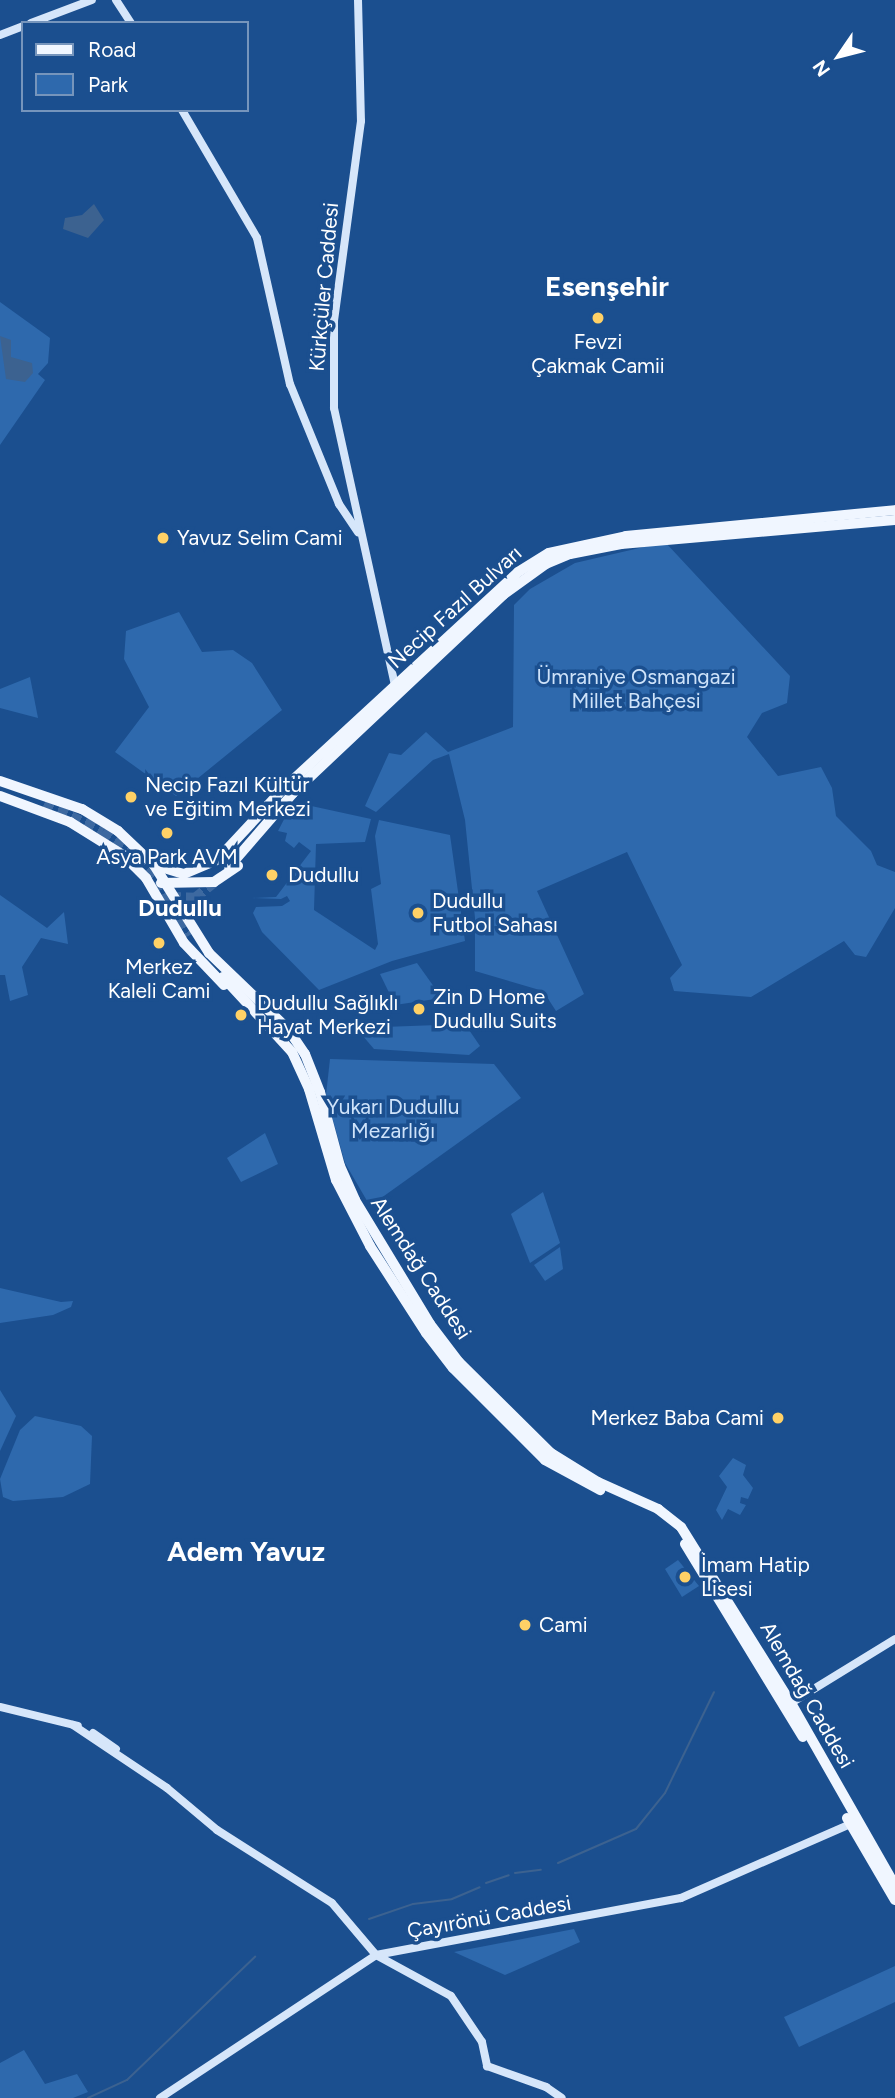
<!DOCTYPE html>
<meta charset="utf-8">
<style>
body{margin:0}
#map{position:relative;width:895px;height:2098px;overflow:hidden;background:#1b4f8f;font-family:Figtree,sans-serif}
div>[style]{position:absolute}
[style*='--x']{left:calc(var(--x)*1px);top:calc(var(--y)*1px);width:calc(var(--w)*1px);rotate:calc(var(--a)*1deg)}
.green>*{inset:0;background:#2e69ad}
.water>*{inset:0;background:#3c6290}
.stream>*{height:2px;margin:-1px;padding:0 1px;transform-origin:1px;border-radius:1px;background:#3c6290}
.primary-tunnel>*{height:10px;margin-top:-5px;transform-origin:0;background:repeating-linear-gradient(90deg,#3d69a0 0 10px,transparent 0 15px)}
.secondary>*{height:8px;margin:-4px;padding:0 4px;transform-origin:4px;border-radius:4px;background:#d6e6fa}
.primary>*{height:10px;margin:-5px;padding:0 5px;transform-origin:5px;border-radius:5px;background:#f0f6ff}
.dots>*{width:19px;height:19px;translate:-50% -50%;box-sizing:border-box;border:4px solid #1b4f8f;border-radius:50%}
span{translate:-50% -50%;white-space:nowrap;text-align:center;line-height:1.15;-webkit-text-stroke:7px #1b4f8f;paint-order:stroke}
.street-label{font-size:21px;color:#fff}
.poi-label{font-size:21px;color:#fff}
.left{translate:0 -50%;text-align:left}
.right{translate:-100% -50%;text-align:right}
.park-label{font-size:21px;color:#cfe3fa}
.quarter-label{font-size:24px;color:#fff;font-weight:700}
.district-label{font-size:28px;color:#fff;font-weight:700}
.legend{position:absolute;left:21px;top:21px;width:228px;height:91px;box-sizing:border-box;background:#1b4f8f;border:2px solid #7695bc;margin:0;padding:9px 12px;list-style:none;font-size:21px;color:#fff}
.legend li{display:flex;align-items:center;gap:14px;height:35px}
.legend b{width:35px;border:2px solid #7695bc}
.north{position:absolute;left:804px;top:21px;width:70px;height:70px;-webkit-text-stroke:5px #1b4f8f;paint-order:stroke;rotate:235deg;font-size:19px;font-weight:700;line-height:28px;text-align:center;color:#fff}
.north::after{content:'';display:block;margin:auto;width:24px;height:32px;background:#fff;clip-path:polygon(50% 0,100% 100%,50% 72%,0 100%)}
</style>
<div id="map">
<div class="green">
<i style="clip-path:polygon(0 302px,50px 338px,48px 363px,38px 374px,45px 380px,0 445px)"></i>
<i style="clip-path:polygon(665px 542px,790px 676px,787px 703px,762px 713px,747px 737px,778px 776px,821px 767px,832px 788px,836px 816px,871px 851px,877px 865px,895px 872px,895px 908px,866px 957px,855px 955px,844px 941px,751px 997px,674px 991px,670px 978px,682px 965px,627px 852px,537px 891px,584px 994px,556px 1011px,543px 991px,475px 971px,475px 918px,465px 820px,449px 754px,433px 760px,376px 812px,365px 806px,389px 753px,401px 755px,426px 732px,448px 752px,513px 727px,514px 605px,530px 589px,575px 563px)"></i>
<i style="clip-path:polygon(179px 612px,202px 652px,233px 650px,252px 663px,282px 710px,176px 796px,115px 752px,149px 707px,124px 659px,126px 631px)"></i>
<i style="clip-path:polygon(30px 677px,38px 718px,0 708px,0 689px)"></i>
<i style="clip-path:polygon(293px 802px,371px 819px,365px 842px,316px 844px,314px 910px,375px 950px,378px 944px,371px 889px,381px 884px,375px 836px,379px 820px,450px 835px,465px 941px,392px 961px,319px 990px,262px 932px,253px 913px,256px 907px,282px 906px,290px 901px,287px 896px,281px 899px,252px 898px,276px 897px,311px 851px,299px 842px,294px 848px,285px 841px,287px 833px,278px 831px)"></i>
<i style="clip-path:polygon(0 895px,47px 928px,64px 912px,68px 944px,41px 938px,22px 967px,28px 995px,10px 1001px,5px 975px,0 975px)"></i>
<i style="clip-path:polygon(417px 963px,442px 998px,395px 1005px,380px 974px)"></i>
<i style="clip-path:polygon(465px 1024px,480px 1046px,469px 1055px,374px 1049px,356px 1028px)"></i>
<i style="clip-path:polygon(330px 1059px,494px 1064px,521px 1098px,370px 1206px,345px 1163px,326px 1095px)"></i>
<i style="clip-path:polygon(265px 1133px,278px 1164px,241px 1182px,227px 1158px)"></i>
<i style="clip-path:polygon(543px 1192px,560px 1243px,530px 1263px,511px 1214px)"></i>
<i style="clip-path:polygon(560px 1247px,563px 1269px,545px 1281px,534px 1265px)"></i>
<i style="clip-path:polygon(0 1288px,61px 1302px,73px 1301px,71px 1307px,53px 1315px,0 1323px)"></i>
<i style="clip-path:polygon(0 1390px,16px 1416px,0 1451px)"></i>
<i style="clip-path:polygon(35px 1416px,81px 1426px,92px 1436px,90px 1484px,63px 1497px,13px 1501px,3px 1497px,0 1479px,20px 1430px)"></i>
<i style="clip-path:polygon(733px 1458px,746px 1465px,743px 1475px,753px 1488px,748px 1499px,741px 1497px,740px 1503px,746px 1505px,740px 1515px,728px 1509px,722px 1520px,716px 1510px,727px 1487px,719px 1476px)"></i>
<i style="clip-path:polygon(678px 1560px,699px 1586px,682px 1597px,665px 1569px)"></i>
<i style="clip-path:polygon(574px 1929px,580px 1942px,505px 1975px,454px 1952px)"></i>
<i style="clip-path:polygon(895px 1966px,895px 2002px,799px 2047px,784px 2017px)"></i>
<i style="clip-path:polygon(24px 2050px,45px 2084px,77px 2074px,88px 2092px,73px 2098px,0 2098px,0 2063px)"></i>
</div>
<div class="water">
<i style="clip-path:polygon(94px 204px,104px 220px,88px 238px,63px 229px,65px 218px,82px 215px)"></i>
<i style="clip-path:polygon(0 336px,11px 340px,11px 357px,32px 363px,33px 373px,25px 382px,6px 379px)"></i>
</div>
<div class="stream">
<i style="--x:558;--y:1863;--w:85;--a:-23.6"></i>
<i style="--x:636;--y:1829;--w:46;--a:-51.1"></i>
<i style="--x:665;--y:1793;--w:112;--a:-64.1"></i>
<i style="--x:515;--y:1873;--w:26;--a:-7"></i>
<i style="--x:486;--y:1883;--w:24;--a:-19"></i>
<i style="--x:369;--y:1919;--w:46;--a:-18.8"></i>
<i style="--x:413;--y:1904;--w:39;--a:-7"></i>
<i style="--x:452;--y:1899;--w:30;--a:-23"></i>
<i style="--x:88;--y:2098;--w:43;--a:-24.8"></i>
<i style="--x:127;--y:2080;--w:178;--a:-43.9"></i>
</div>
<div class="primary-tunnel">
<i style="--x:44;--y:804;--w:65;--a:24.6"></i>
<i style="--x:103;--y:831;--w:43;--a:38.5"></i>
<i style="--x:137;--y:858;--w:45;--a:51.3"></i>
<i style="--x:165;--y:893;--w:49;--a:61.9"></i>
<i style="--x:171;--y:897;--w:24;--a:2"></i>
<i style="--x:195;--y:898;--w:33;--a:-39"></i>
</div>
<div class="secondary">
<i style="--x:116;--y:0;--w:27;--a:57"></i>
<i style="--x:358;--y:0;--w:121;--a:88.6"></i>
<i style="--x:361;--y:121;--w:202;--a:97.7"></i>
<i style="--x:334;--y:321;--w:87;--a:90"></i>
<i style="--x:334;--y:408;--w:290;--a:77.6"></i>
<i style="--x:31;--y:23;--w:65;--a:-20.7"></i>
<i style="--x:0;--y:35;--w:25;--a:-21"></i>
<i style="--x:182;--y:110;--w:148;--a:59.6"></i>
<i style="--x:257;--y:238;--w:150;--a:77.3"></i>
<i style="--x:290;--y:384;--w:130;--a:67.8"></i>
<i style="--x:339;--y:504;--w:34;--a:56"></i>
<i style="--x:791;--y:1703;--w:122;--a:-31.6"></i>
<i style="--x:0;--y:1707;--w:80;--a:13.7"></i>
<i style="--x:73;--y:1725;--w:113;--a:33.8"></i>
<i style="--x:167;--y:1788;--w:65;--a:40"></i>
<i style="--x:217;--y:1830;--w:136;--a:32.4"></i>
<i style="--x:332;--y:1903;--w:68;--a:49.8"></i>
<i style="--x:376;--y:1955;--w:85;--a:28.7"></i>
<i style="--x:451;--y:1996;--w:55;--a:56"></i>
<i style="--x:482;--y:2042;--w:25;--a:78"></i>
<i style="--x:487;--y:2066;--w:63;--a:19.6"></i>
<i style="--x:546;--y:2087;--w:19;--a:35"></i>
<i style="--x:93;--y:1733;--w:28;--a:35"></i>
<i style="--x:160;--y:2098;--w:259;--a:-33.5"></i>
<i style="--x:376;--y:1955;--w:310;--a:-10.6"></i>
<i style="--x:681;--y:1898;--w:184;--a:-23.6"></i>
</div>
<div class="primary">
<i style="--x:0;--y:781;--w:87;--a:18.9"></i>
<i style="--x:82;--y:809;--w:42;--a:31.4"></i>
<i style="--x:118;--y:831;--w:50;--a:43.4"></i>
<i style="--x:154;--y:865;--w:104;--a:58"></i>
<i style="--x:209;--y:953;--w:110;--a:43.9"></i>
<i style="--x:288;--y:1029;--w:30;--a:56"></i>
<i style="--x:305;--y:1054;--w:41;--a:68.5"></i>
<i style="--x:320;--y:1092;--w:77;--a:74.9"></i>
<i style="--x:340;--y:1166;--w:37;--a:66"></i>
<i style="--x:355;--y:1200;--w:145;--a:58.8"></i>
<i style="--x:430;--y:1324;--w:48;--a:52.7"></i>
<i style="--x:459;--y:1362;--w:129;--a:44.7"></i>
<i style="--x:551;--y:1453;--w:55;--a:31.7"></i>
<i style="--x:598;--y:1482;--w:66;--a:24.2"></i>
<i style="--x:658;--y:1509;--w:29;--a:38"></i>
<i style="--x:681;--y:1527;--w:208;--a:58"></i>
<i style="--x:791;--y:1703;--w:210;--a:60.3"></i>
<i style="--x:0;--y:796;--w:75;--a:20.4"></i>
<i style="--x:70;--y:822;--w:62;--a:31.9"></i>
<i style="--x:123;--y:855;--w:33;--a:45"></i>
<i style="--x:146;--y:878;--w:75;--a:59.7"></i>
<i style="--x:184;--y:943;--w:58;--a:46.4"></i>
<i style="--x:154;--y:865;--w:31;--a:17"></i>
<i style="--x:184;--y:874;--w:36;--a:-23"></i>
<i style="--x:217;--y:860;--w:98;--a:-47.1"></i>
<i style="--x:284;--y:788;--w:318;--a:-42.7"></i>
<i style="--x:518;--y:572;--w:36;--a:-32"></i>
<i style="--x:549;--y:553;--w:79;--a:-12.4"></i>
<i style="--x:626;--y:536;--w:270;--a:-5.5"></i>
<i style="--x:229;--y:867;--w:98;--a:-49.1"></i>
<i style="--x:293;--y:793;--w:289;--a:-43.3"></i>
<i style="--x:503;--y:595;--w:53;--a:-35.8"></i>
<i style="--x:546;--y:564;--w:26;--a:-23"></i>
<i style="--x:570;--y:554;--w:52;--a:-11.1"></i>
<i style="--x:621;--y:544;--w:275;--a:-5"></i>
<i style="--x:161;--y:883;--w:53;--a:-1.1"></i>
<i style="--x:214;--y:882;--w:29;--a:-34"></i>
<i style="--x:223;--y:977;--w:102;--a:47.4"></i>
<i style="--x:292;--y:1052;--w:41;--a:65.3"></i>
<i style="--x:309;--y:1089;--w:95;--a:73.5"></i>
<i style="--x:336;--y:1180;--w:74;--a:62.7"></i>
<i style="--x:370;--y:1246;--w:103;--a:57.2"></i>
<i style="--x:426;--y:1333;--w:44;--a:52.4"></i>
<i style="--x:453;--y:1368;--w:130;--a:45"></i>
<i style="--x:545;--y:1460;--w:63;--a:28.6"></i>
<i style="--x:685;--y:1544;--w:226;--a:58.6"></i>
<i style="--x:847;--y:1818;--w:95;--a:59.7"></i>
</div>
<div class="dots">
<i style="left:598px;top:318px;background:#ffd166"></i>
<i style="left:163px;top:538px;background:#ffd166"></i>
<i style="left:131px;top:797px;background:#ffd166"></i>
<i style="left:167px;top:833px;background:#ffd166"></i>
<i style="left:272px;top:875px;background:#ffd166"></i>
<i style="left:418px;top:913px;background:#ffd166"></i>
<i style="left:159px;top:943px;background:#ffd166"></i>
<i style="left:419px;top:1009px;background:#ffd166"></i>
<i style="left:241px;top:1015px;background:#ffd166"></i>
<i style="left:778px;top:1418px;background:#ffd166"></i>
<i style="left:685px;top:1577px;background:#ffd166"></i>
<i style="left:525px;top:1625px;background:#ffd166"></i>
</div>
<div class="street-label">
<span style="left:324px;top:287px;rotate:-85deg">Kürkçüler Caddesi</span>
<span style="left:455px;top:607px;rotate:-42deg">Necip Fazıl Bulvarı</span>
<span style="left:421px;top:1268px;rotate:57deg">Alemdağ Caddesi</span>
<span style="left:807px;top:1695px;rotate:60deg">Alemdağ Caddesi</span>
<span style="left:489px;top:1917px;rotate:-10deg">Çayırönü Caddesi</span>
</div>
<div class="poi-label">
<span style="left:598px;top:354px">Fevzi<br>Çakmak Camii</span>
<span class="left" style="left:177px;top:538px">Yavuz Selim Cami</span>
<span class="left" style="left:145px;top:797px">Necip Fazıl Kültür<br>ve Eğitim Merkezi</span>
<span style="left:167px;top:857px">Asya Park AVM</span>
<span class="left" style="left:288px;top:875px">Dudullu</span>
<span class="left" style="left:432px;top:913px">Dudullu<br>Futbol Sahası</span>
<span style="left:159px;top:979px">Merkez<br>Kaleli Cami</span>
<span class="left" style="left:433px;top:1009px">Zin D Home<br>Dudullu Suits</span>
<span class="left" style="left:257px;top:1015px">Dudullu Sağlıklı<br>Hayat Merkezi</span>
<span class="right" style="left:764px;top:1418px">Merkez Baba Cami</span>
<span class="left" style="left:701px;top:1577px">İmam Hatip<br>Lisesi</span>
<span class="left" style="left:539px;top:1625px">Cami</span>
</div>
<div class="park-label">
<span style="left:636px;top:689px">Ümraniye Osmangazi<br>Millet Bahçesi</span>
<span style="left:393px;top:1119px">Yukarı Dudullu<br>Mezarlığı</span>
</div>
<div class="quarter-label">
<span style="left:180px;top:908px">Dudullu</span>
</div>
<div class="district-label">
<span style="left:607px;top:286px">Esenşehir</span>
<span style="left:246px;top:1551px">Adem Yavuz</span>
</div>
<ul class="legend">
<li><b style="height:9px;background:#f0f6ff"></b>Road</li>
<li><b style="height:19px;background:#2e69ad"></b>Park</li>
</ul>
<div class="north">N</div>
</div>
